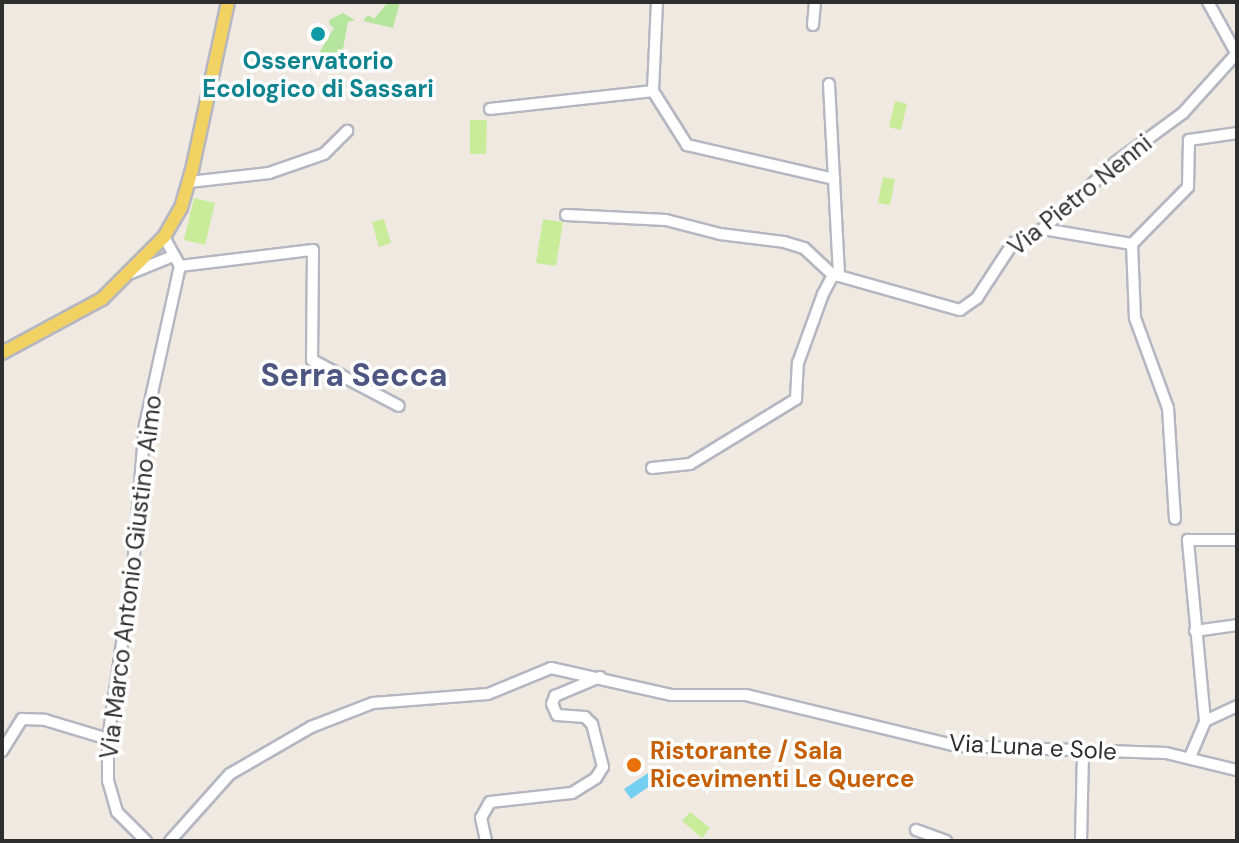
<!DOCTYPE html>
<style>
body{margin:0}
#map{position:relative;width:1239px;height:843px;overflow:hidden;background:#efe9e1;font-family:"DM Sans",sans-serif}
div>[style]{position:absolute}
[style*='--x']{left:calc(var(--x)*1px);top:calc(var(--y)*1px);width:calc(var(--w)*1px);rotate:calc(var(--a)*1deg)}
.green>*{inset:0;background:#b6e59e}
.pitch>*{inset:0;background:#c9ec9a}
.water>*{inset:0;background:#75cff0}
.roads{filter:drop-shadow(2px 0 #b4b7c1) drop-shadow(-2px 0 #b4b7c1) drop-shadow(0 2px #b4b7c1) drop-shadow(0 -2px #b4b7c1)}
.minor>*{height:10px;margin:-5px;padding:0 5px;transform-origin:5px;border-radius:5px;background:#fff}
.major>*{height:12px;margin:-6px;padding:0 6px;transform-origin:6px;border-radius:6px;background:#f2d163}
.dots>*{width:22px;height:22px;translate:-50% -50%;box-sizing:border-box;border:4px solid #fff;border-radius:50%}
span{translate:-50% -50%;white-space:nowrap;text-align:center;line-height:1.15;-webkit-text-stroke:7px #fff;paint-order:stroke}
.culture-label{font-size:24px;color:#0d838f;font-weight:700}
.street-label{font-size:24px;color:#2e2e2e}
.food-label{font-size:24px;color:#c56008;font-weight:700}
.left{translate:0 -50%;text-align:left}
.district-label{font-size:32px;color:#4d5680;font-weight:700}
.frame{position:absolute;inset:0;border:4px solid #2e2e2e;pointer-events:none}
</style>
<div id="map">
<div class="green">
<i style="clip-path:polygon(388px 2px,400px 2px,393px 28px,363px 21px,368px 15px,374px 19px)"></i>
<i style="clip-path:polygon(343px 13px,355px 20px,348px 22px,343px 49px,349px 54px,312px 65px,334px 28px,329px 24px,329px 20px)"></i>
</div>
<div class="pitch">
<i style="clip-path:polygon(895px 101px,907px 104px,901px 130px,889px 127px)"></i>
<i style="clip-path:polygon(470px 120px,487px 120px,486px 154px,470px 154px)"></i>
<i style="clip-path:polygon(883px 177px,895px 179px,890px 205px,878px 203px)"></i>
<i style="clip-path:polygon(194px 198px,215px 203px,205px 245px,184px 240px)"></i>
<i style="clip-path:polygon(384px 219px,391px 243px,379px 247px,372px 222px)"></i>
<i style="clip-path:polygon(543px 219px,563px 222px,556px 266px,536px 263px)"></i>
<i style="clip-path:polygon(690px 812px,710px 828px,702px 838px,682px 821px)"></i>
</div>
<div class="water">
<i style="clip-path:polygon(648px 773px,654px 783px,631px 799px,624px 789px)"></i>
</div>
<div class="roads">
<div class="minor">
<i style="--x:657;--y:2;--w:89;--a:92.6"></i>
<i style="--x:653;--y:91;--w:64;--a:57.8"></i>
<i style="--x:687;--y:145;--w:151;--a:13"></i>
<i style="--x:1208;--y:2;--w:58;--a:61.2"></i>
<i style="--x:813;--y:25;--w:23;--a:-85"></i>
<i style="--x:829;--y:84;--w:192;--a:87"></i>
<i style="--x:490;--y:109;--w:164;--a:-6.3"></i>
<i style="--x:189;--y:182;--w:81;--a:-6.4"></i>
<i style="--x:269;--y:173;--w:58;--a:-19.1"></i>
<i style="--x:324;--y:154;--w:33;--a:-45"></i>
<i style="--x:566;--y:215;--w:100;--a:2.9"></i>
<i style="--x:666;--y:220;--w:56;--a:14.5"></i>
<i style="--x:720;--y:234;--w:64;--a:7.1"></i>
<i style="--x:784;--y:242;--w:21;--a:17"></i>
<i style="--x:804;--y:248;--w:40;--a:43"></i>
<i style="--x:1043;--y:229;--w:90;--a:9.6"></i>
<i style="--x:1132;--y:244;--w:74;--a:87.7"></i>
<i style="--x:1135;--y:318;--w:96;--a:69.9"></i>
<i style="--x:1168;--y:408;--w:111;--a:86.4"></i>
<i style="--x:1132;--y:244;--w:80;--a:-45.5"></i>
<i style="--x:1188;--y:187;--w:47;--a:-88.8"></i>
<i style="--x:1189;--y:140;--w:49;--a:-8.3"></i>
<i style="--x:180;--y:266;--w:134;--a:-6.9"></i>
<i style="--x:313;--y:250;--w:110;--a:90.5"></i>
<i style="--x:312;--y:360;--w:98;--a:27.9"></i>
<i style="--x:131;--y:273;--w:45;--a:-22"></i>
<i style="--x:839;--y:276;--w:126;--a:15.7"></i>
<i style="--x:960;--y:310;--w:21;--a:-35"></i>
<i style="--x:977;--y:298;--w:66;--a:-56.8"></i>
<i style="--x:1013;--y:243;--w:33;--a:-25"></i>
<i style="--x:1043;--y:229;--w:99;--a:-42.5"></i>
<i style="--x:1116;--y:162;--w:83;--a:-36.2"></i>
<i style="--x:1183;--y:113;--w:81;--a:-48"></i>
<i style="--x:652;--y:468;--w:38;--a:-6"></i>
<i style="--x:690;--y:464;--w:124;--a:-31.5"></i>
<i style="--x:796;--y:399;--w:36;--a:-87"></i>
<i style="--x:798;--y:363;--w:73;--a:-70.1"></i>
<i style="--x:823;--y:294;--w:21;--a:-62"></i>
<i style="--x:833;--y:275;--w:6;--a:9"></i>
<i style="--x:1195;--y:631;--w:42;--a:-8.1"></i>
<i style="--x:1205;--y:721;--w:35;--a:-25"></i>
<i style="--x:2;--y:751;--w:38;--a:-58"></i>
<i style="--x:22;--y:719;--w:23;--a:2"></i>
<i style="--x:45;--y:720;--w:66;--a:16.8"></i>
<i style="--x:1190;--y:757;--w:39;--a:-67"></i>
<i style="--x:1205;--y:721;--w:182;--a:-95.4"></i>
<i style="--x:1188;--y:540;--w:49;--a:0"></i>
<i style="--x:916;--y:830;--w:32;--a:20"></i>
<i style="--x:146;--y:841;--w:41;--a:-135"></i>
<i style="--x:117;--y:812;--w:32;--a:-106"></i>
<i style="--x:108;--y:781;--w:42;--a:-90"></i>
<i style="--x:108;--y:739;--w:174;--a:-81.7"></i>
<i style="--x:133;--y:567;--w:143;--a:-85.2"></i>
<i style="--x:145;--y:425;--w:163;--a:-77.6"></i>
<i style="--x:180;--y:266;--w:33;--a:-119"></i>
<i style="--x:170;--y:841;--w:90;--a:-48.2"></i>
<i style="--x:230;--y:774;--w:94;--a:-30.1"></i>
<i style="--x:311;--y:727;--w:66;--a:-21.2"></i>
<i style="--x:373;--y:703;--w:115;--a:-4.5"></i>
<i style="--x:488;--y:694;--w:68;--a:-22.4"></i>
<i style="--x:551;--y:668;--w:124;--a:12.6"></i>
<i style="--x:672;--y:695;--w:74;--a:0"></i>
<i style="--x:746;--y:695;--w:217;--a:13.6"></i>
<i style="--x:957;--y:746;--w:209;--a:1.9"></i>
<i style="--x:1166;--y:753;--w:73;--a:13.5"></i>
<i style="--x:486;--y:841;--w:24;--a:-102"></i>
<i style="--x:481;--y:818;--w:18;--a:-61"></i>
<i style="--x:490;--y:802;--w:82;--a:-6.3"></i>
<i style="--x:572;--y:793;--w:28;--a:-32"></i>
<i style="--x:596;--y:778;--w:13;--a:-58"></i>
<i style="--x:603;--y:767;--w:44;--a:-104.3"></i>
<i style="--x:592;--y:724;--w:10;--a:-135"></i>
<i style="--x:585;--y:717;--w:28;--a:-176"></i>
<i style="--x:557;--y:715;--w:12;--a:-114"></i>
<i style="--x:552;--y:704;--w:9;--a:-69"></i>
<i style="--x:555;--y:696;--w:49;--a:-22.9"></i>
<i style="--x:1081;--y:841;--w:91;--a:-88.7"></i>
</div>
<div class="major">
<i style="--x:2;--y:353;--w:114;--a:-28.4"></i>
<i style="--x:102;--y:299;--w:88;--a:-45"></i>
<i style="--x:164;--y:237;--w:34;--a:-60"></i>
<i style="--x:181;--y:208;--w:40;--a:-74"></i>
<i style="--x:192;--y:170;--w:172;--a:-77.9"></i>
</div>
</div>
<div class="dots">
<i style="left:318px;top:34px;background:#0f9aa8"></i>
<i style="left:634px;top:765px;background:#e8710a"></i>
</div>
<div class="culture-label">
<span style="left:318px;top:75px">Osservatorio<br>Ecologico di Sassari</span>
</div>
<div class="street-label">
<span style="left:1080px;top:195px;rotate:-39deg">Via Pietro Nenni</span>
<span style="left:131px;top:577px;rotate:-83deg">Via Marco Antonio Giustino Aimo</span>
<span style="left:1033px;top:747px;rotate:3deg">Via Luna e Sole</span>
</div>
<div class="food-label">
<span class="left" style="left:650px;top:765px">Ristorante / Sala<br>Ricevimenti Le Querce</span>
</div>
<div class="district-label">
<span style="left:354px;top:375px">Serra Secca</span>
</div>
<div class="frame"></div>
</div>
